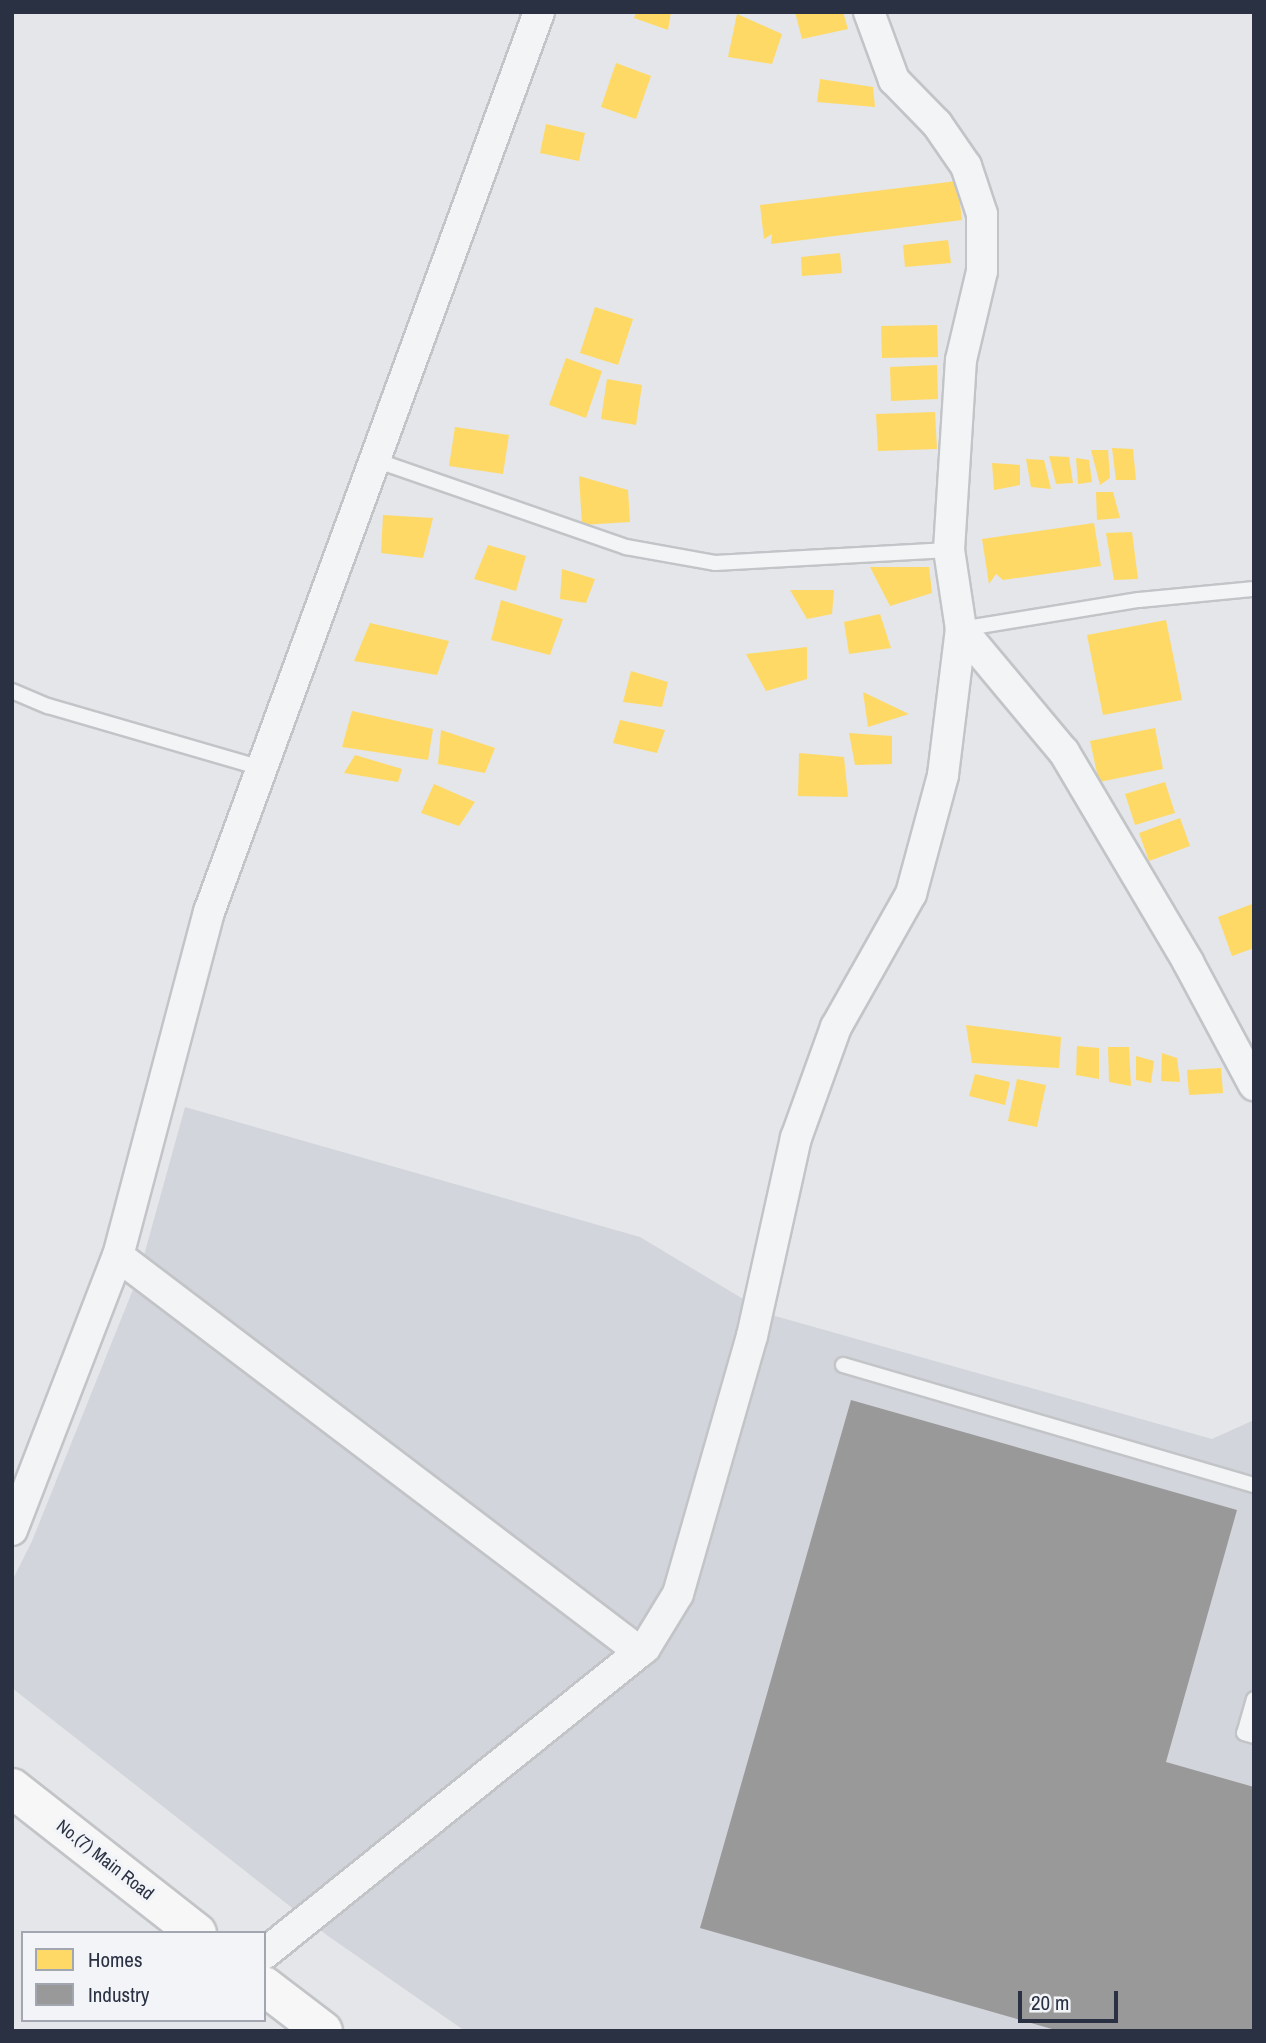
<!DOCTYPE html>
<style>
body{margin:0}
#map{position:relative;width:1266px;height:2043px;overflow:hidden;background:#e4e6e9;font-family:"Archivo Narrow",sans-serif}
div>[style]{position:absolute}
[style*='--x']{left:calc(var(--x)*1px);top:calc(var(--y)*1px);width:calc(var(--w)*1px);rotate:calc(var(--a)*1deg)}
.built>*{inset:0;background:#d3d5dc}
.homes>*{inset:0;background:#ffd966}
.industry>*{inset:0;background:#999}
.roads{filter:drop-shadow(2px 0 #c2c4c7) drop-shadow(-2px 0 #c2c4c7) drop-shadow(0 2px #c2c4c7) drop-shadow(0 -2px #c2c4c7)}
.lane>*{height:14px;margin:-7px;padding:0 7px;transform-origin:7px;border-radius:7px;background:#f3f4f6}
.street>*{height:30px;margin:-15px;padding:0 15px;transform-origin:15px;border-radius:15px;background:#f3f4f6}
.secondary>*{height:38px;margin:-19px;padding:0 19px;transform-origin:19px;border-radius:19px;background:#f7f7f7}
span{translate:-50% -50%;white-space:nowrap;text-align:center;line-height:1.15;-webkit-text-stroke:7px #f2f4f8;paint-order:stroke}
.street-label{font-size:18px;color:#2a3143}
.frame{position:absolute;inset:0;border:14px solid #2a3143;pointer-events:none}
.legend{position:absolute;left:21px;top:1931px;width:245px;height:91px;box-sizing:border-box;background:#f2f4f8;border:2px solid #a2a6b0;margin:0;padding:9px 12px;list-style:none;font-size:21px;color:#2a3143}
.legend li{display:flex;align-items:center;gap:14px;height:35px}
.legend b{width:35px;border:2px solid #a2a6b0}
.scale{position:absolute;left:1018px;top:1991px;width:100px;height:32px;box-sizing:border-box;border:4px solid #2a3143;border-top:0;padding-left:9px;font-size:21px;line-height:24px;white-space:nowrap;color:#2a3143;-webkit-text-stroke:5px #f2f4f8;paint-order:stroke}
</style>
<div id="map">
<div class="built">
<i style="clip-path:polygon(185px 1107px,640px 1237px,768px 1314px,1212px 1439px,1254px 1420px,1254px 2031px,465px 2031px,328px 1936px,12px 1688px,12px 1581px,32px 1541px,138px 1277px)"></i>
</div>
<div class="homes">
<i style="clip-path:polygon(636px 12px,671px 12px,668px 30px,634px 18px)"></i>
<i style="clip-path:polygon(795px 12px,843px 12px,848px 29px,802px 39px)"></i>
<i style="clip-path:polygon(737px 14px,782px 34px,772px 64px,728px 57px)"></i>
<i style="clip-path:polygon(616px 63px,651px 76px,636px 119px,601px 107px)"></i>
<i style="clip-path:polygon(820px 79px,873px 87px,875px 107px,817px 102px)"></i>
<i style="clip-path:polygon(546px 124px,585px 133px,579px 161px,540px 153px)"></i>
<i style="clip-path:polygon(957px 181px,962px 220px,771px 244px,772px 234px,764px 239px,760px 205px)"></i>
<i style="clip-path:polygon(948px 240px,951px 263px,905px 267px,903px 245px)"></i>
<i style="clip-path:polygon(840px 253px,842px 273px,802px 276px,801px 257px)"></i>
<i style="clip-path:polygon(595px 307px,633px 319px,618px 365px,580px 353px)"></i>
<i style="clip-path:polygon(937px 325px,938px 357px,882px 358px,881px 326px)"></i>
<i style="clip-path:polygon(566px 358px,602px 371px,586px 418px,549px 405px)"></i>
<i style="clip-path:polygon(937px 365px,938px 399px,891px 401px,890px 367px)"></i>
<i style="clip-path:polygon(607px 379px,642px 385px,636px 425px,601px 419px)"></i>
<i style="clip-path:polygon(935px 412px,937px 449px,878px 451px,876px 414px)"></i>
<i style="clip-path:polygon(455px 427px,509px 435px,503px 474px,449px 466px)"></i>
<i style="clip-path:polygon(1112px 448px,1133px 449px,1136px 480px,1116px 480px)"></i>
<i style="clip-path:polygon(1091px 450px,1108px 450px,1110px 478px,1100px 485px)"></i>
<i style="clip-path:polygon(1049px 456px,1069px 457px,1073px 483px,1056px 484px)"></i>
<i style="clip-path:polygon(1076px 458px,1089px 460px,1092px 482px,1078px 484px)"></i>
<i style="clip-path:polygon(1026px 459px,1044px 460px,1051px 489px,1031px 487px)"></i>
<i style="clip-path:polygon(992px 463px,1020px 465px,1020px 485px,994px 490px)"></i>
<i style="clip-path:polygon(579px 476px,628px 490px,630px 522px,582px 525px)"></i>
<i style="clip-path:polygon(1096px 492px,1113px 492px,1120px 518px,1097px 520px)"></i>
<i style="clip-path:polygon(383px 515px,433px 518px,423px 558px,381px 553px)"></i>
<i style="clip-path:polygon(1094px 523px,1101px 566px,1003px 580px,996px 574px,989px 584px,982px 539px)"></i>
<i style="clip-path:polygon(1132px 532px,1138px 579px,1114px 580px,1106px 533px)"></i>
<i style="clip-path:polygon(488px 545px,526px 556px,516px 591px,474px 579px)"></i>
<i style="clip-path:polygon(870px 567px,929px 567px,932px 593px,890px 606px)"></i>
<i style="clip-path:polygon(562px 569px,595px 579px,586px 603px,560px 599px)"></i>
<i style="clip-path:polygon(790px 590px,834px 590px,832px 614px,807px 619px)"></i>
<i style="clip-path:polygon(501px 600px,563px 619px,550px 655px,491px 640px)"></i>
<i style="clip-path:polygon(880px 614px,891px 648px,849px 654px,844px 622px)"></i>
<i style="clip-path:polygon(1166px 620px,1182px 700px,1103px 715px,1087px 635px)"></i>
<i style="clip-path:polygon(370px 623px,449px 641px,437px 675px,354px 661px)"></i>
<i style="clip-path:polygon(807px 647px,807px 679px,766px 691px,746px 654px)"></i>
<i style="clip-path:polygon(631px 671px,668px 682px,662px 707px,623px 702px)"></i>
<i style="clip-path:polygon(863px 692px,909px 714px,868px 727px)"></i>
<i style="clip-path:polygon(352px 711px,433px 729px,428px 760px,342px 747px)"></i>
<i style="clip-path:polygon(620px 720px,665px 730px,657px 753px,613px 743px)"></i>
<i style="clip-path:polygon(1155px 728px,1163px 769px,1099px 782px,1090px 741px)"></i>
<i style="clip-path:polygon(441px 730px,495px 748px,485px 773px,438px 764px)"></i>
<i style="clip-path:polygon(849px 733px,892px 736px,892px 764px,855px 765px)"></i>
<i style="clip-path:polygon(799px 753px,844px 757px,848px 797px,798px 796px)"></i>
<i style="clip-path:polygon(355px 755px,402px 769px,398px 782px,344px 773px)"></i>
<i style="clip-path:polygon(1165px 782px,1175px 813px,1135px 825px,1125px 794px)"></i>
<i style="clip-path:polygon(434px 784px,475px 802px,459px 826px,421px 813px)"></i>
<i style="clip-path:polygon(1180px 818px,1190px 846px,1149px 861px,1139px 833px)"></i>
<i style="clip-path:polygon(1252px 904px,1254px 948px,1232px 956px,1218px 917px)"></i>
<i style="clip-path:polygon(966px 1025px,1061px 1037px,1059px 1068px,972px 1063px)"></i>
<i style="clip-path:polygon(1077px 1046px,1099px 1048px,1099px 1079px,1076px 1075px)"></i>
<i style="clip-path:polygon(1108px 1047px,1129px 1047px,1131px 1086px,1109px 1082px)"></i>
<i style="clip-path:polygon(1162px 1053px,1177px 1058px,1180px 1082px,1161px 1081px)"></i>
<i style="clip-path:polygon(1136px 1056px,1154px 1061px,1151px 1083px,1136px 1080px)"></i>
<i style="clip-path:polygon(1221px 1068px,1223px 1093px,1189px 1095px,1187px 1070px)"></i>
<i style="clip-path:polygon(975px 1074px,1010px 1082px,1005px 1105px,969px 1096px)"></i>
<i style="clip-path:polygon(1017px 1079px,1046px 1085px,1037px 1127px,1008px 1121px)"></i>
</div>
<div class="industry">
<i style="clip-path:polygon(851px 1400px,1237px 1510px,1166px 1762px,1254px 1787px,1254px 2031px,1059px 2031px,700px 1928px)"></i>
</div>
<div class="roads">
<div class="lane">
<i style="--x:375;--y:460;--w:266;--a:19.1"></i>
<i style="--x:626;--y:547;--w:90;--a:10.2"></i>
<i style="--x:715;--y:563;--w:234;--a:-3.2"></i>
<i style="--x:961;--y:629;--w:180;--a:-9.3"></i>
<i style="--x:1139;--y:600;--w:116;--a:-5.5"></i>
<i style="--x:12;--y:691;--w:39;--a:23"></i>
<i style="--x:48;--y:706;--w:223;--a:16.2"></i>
<i style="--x:843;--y:1365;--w:428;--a:16.3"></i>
<i style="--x:1254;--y:1699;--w:35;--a:106"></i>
<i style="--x:1244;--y:1733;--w:10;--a:17"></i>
</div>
<div class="street">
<i style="--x:961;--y:629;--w:160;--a:50.1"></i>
<i style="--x:1064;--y:752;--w:244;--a:59.4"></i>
<i style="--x:1188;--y:962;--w:140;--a:61.8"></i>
<i style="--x:118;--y:1256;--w:655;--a:37.18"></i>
<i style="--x:12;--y:1530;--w:294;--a:-68.9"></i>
<i style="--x:118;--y:1256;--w:356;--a:-75.2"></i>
<i style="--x:209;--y:912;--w:959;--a:-69.86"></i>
<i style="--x:264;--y:1954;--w:489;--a:-38.8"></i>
<i style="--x:645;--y:1648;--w:63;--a:-58.6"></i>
<i style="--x:678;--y:1594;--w:268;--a:-74"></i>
<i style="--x:752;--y:1336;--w:203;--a:-77.5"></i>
<i style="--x:796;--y:1138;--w:118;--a:-70.2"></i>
<i style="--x:836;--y:1027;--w:153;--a:-60.6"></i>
<i style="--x:911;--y:894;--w:123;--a:-74.9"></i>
<i style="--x:943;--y:775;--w:147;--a:-83"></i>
<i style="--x:961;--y:629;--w:80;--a:-98.6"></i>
<i style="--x:949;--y:550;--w:190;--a:-86.4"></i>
<i style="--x:961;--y:360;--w:91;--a:-76.7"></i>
<i style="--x:982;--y:271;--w:57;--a:-90"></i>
<i style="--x:982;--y:214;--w:51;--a:-108.4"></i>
<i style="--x:966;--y:166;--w:51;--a:-124.6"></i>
<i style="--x:937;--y:124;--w:62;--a:-134.3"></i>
<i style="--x:894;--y:80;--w:72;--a:-110.2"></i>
</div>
<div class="secondary">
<i style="--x:12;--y:1788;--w:235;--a:38.1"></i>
<i style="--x:264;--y:1986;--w:74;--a:37.3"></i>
</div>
</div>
<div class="street-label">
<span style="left:105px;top:1860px;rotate:38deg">No.(7) Main Road</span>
</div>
<div class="frame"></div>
<ul class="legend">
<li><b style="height:19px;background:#ffd966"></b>Homes</li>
<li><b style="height:19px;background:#999"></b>Industry</li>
</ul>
<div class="scale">20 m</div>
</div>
